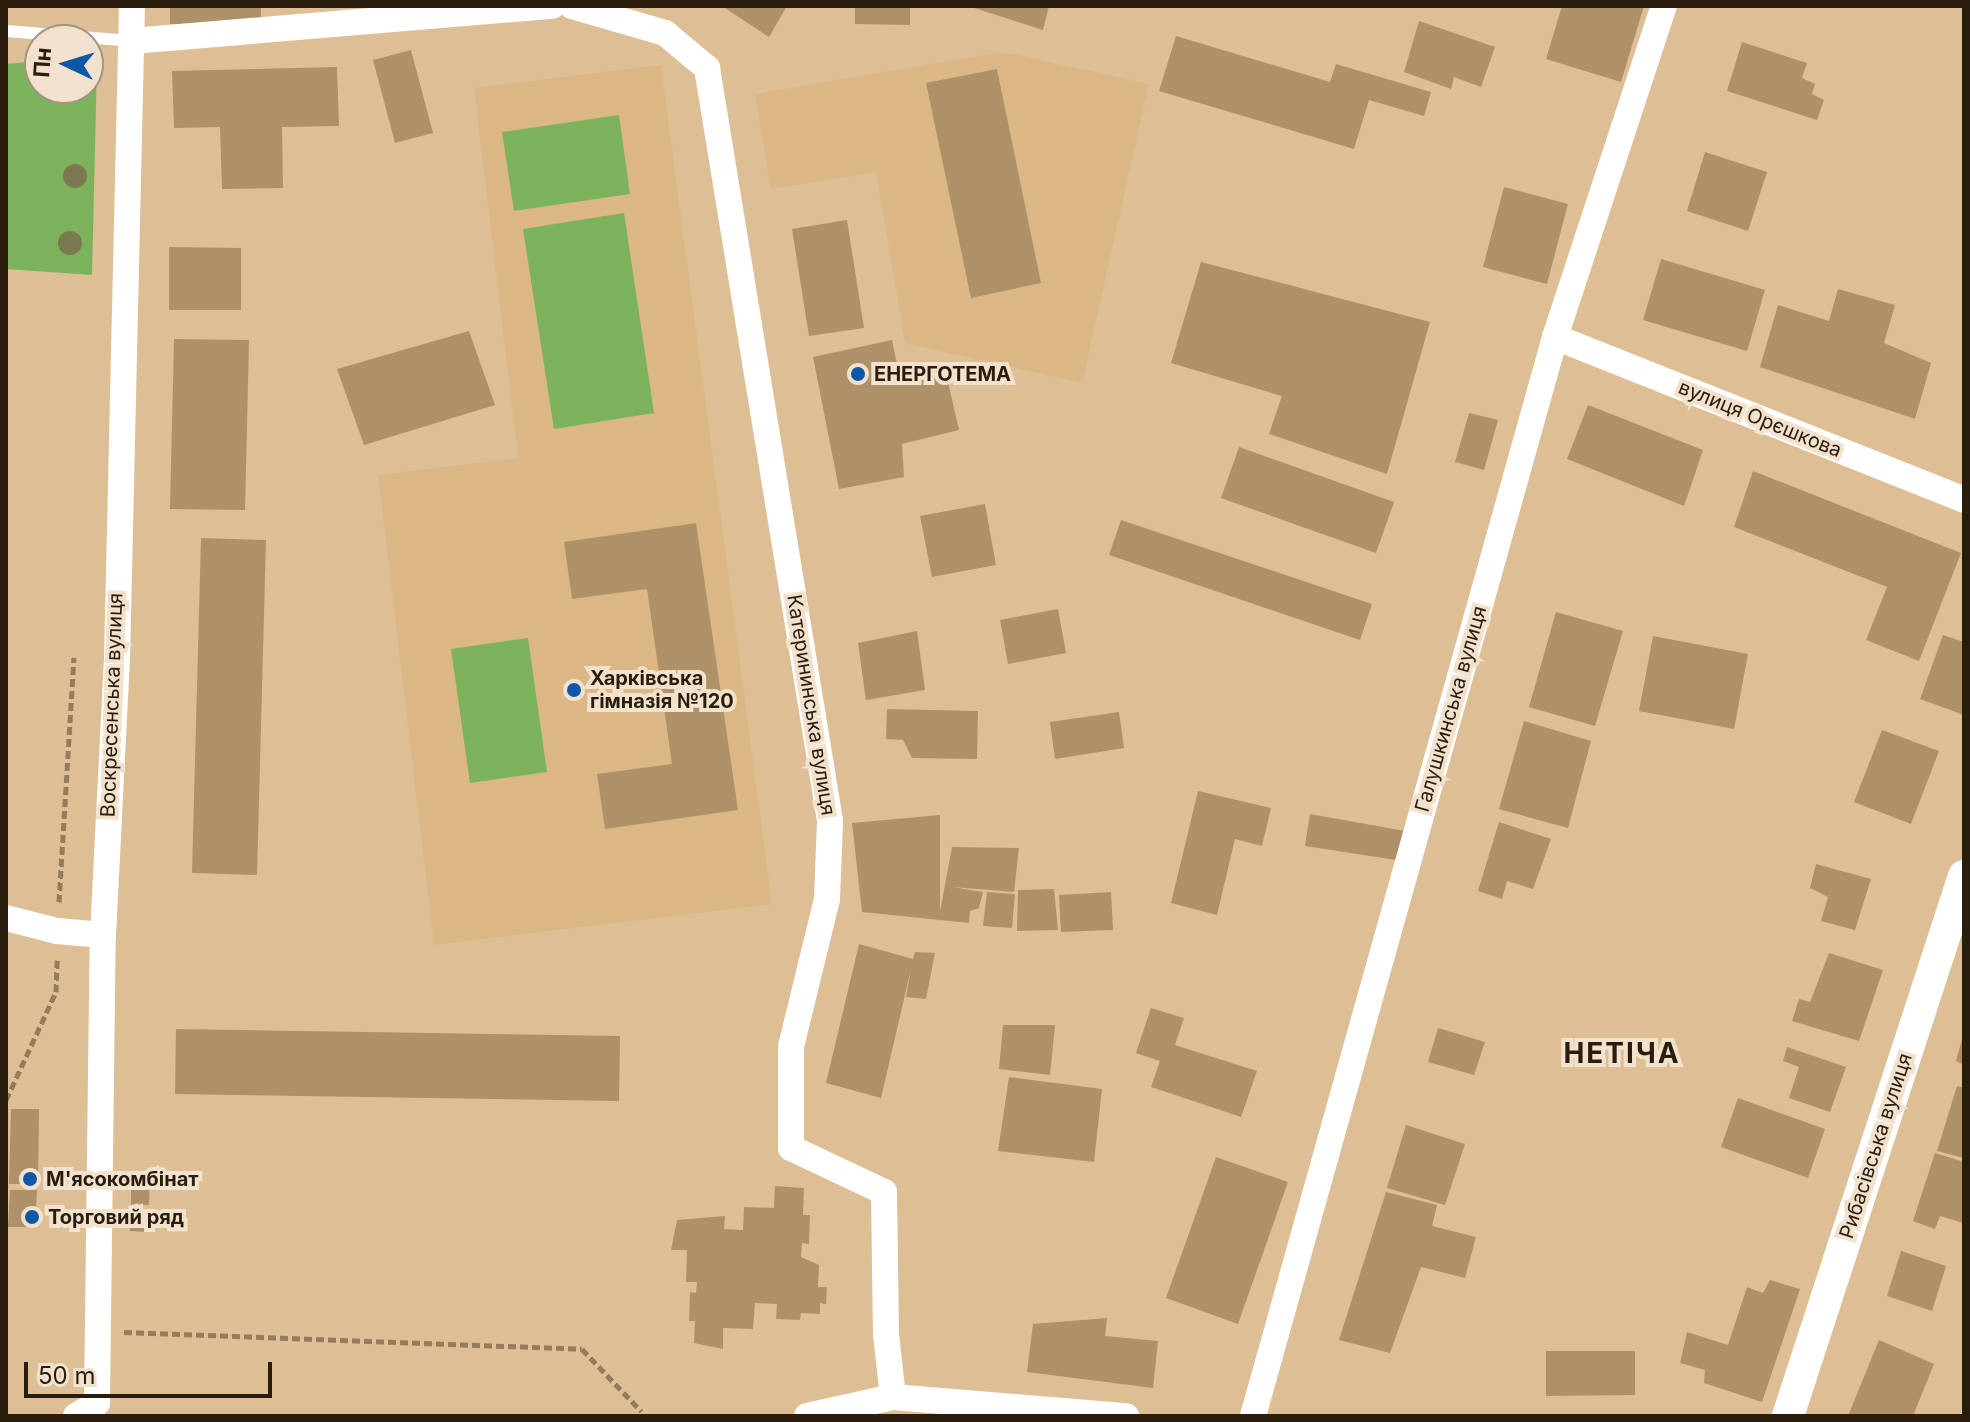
<!DOCTYPE html>
<meta charset="utf-8">
<style>
body{margin:0}
#map{position:relative;width:1970px;height:1422px;overflow:hidden;background:#debf95;font-family:Inter,sans-serif}
div>[style]{position:absolute}
[style*='--x']{left:calc(var(--x)*1px);top:calc(var(--y)*1px);width:calc(var(--w)*1px);rotate:calc(var(--a)*1deg)}
.built>*{inset:0;background:#dbb786}
.green>*{inset:0;background:#7bb25b}
.building>*{inset:0;background:#ae9168}
.path>*{height:5px;margin-top:-2.5px;transform-origin:0;background:repeating-linear-gradient(90deg,#927c5c 0 8px,transparent 0 12px)}
.service>*{height:12px;margin:-6px;padding:0 6px;transform-origin:6px;border-radius:6px;background:#fff}
.minor>*{height:26px;margin:-13px;padding:0 13px;transform-origin:13px;border-radius:13px;background:#fff}
.tertiary>*{height:32px;margin:-16px;padding:0 16px;transform-origin:16px;border-radius:16px;background:#fff}
.trees>*{width:24px;height:24px;margin:-12px;border-radius:50%;background:#7a7951}
.dots>*{width:22px;height:22px;translate:-50% -50%;box-sizing:border-box;border:4px solid #f2e2cd;border-radius:50%}
span{translate:-50% -50%;white-space:nowrap;text-align:center;line-height:1.15;-webkit-text-stroke:8px #f2e2cd;paint-order:stroke}
.poi-label{font-size:20px;color:#291e0d;font-weight:700}
.left{translate:0 -50%;text-align:left}
.street-label{font-size:20px;color:#291e0d}
.district-label{font-size:28px;color:#291e0d;font-weight:700;letter-spacing:2px}
.frame{position:absolute;inset:0;border:8px solid #291e0d;pointer-events:none}
.north{position:absolute;left:24px;top:24px;width:80px;height:80px;box-sizing:border-box;background:#f2e2cd;border:2px solid #a29480;border-radius:50%;rotate:274deg;font-size:22px;font-weight:700;line-height:32px;text-align:center;color:#291e0d}
.north::after{content:'';display:block;margin:auto;width:28px;height:36px;background:#0e58a7;clip-path:polygon(50% 0,100% 100%,50% 72%,0 100%)}
.scale{position:absolute;left:24px;top:1362px;width:248px;height:36px;box-sizing:border-box;border:4px solid #291e0d;border-top:0;padding-left:10px;font-size:24px;line-height:28px;white-space:nowrap;color:#291e0d;-webkit-text-stroke:6px #f2e2cd;paint-order:stroke}
</style>
<div id="map">
<div class="built">
<i style="clip-path:polygon(1003px 52px,1149px 84px,1082px 383px,905px 343px,876px 172px,771px 189px,755px 94px)"></i>
<i style="clip-path:polygon(661px 65px,772px 904px,434px 945px,378px 475px,518px 458px,474px 88px)"></i>
</div>
<div class="green">
<i style="clip-path:polygon(88px 55px,97px 63px,92px 275px,6px 269px,6px 64px,40px 61px,40px 88px,88px 88px)"></i>
<i style="clip-path:polygon(619px 115px,630px 194px,514px 211px,502px 132px)"></i>
<i style="clip-path:polygon(624px 213px,654px 413px,554px 429px,523px 229px)"></i>
<i style="clip-path:polygon(528px 638px,547px 772px,470px 783px,451px 649px)"></i>
</div>
<div class="building">
<i style="clip-path:polygon(170px 6px,261px 6px,261px 24px,170px 24px)"></i>
<i style="clip-path:polygon(722px 6px,787px 6px,769px 37px)"></i>
<i style="clip-path:polygon(855px 6px,910px 6px,910px 25px,855px 24px)"></i>
<i style="clip-path:polygon(968px 6px,1049px 6px,1043px 30px)"></i>
<i style="clip-path:polygon(1562px 6px,1644px 6px,1621px 82px,1546px 59px)"></i>
<i style="clip-path:polygon(1419px 21px,1495px 47px,1481px 87px,1454px 77px,1451px 89px,1404px 72px)"></i>
<i style="clip-path:polygon(1176px 36px,1330px 82px,1336px 64px,1431px 92px,1424px 116px,1369px 100px,1354px 149px,1159px 91px)"></i>
<i style="clip-path:polygon(1742px 42px,1807px 63px,1802px 78px,1815px 84px,1812px 94px,1824px 100px,1817px 120px,1727px 91px)"></i>
<i style="clip-path:polygon(411px 50px,433px 133px,395px 143px,373px 60px)"></i>
<i style="clip-path:polygon(337px 67px,339px 126px,282px 127px,283px 188px,222px 189px,220px 127px,174px 128px,172px 71px)"></i>
<i style="clip-path:polygon(997px 69px,1041px 283px,971px 298px,926px 83px)"></i>
<i style="clip-path:polygon(1705px 152px,1767px 172px,1748px 231px,1687px 211px)"></i>
<i style="clip-path:polygon(1504px 187px,1568px 204px,1547px 284px,1483px 267px)"></i>
<i style="clip-path:polygon(847px 220px,864px 328px,809px 336px,792px 229px)"></i>
<i style="clip-path:polygon(169px 247px,241px 248px,241px 310px,169px 310px)"></i>
<i style="clip-path:polygon(1661px 259px,1765px 290px,1747px 351px,1643px 320px)"></i>
<i style="clip-path:polygon(1201px 262px,1430px 322px,1387px 474px,1269px 434px,1282px 396px,1171px 363px)"></i>
<i style="clip-path:polygon(1838px 289px,1895px 305px,1884px 343px,1931px 363px,1915px 419px,1760px 367px,1778px 305px,1829px 321px)"></i>
<i style="clip-path:polygon(469px 331px,495px 405px,364px 445px,337px 369px)"></i>
<i style="clip-path:polygon(174px 339px,249px 340px,245px 510px,170px 509px)"></i>
<i style="clip-path:polygon(892px 340px,900px 379px,945px 369px,959px 430px,902px 444px,904px 477px,839px 489px,813px 357px)"></i>
<i style="clip-path:polygon(1588px 405px,1703px 450px,1684px 506px,1567px 459px)"></i>
<i style="clip-path:polygon(1469px 413px,1498px 420px,1484px 470px,1455px 462px)"></i>
<i style="clip-path:polygon(1239px 447px,1394px 502px,1376px 553px,1221px 498px)"></i>
<i style="clip-path:polygon(1753px 471px,1961px 553px,1919px 661px,1866px 640px,1887px 587px,1734px 527px)"></i>
<i style="clip-path:polygon(985px 504px,996px 565px,932px 577px,920px 516px)"></i>
<i style="clip-path:polygon(1121px 520px,1372px 604px,1360px 640px,1109px 555px)"></i>
<i style="clip-path:polygon(696px 523px,738px 810px,605px 829px,597px 774px,672px 764px,647px 589px,572px 599px,564px 542px)"></i>
<i style="clip-path:polygon(201px 538px,266px 540px,257px 875px,192px 873px)"></i>
<i style="clip-path:polygon(1058px 609px,1066px 653px,1008px 664px,1000px 620px)"></i>
<i style="clip-path:polygon(1556px 612px,1623px 631px,1595px 726px,1529px 707px)"></i>
<i style="clip-path:polygon(917px 631px,925px 690px,866px 700px,858px 643px)"></i>
<i style="clip-path:polygon(1943px 635px,1964px 642px,1964px 715px,1920px 699px)"></i>
<i style="clip-path:polygon(1653px 636px,1748px 654px,1734px 729px,1639px 711px)"></i>
<i style="clip-path:polygon(887px 709px,978px 711px,977px 759px,912px 758px,903px 740px,886px 739px)"></i>
<i style="clip-path:polygon(1119px 712px,1124px 748px,1055px 759px,1050px 722px)"></i>
<i style="clip-path:polygon(1524px 721px,1591px 741px,1568px 828px,1499px 809px)"></i>
<i style="clip-path:polygon(1882px 730px,1939px 751px,1911px 824px,1854px 802px)"></i>
<i style="clip-path:polygon(1198px 791px,1271px 808px,1262px 846px,1235px 839px,1217px 915px,1171px 903px)"></i>
<i style="clip-path:polygon(1310px 814px,1405px 831px,1396px 860px,1305px 846px)"></i>
<i style="clip-path:polygon(940px 815px,940px 912px,952px 847px,1019px 848px,1014px 892px,952px 887px,983px 892px,979px 908px,970px 911px,969px 923px,862px 912px,852px 823px)"></i>
<i style="clip-path:polygon(1499px 822px,1551px 839px,1533px 889px,1507px 881px,1502px 899px,1478px 891px)"></i>
<i style="clip-path:polygon(1816px 864px,1871px 879px,1855px 930px,1821px 921px,1828px 897px,1810px 888px)"></i>
<i style="clip-path:polygon(1054px 889px,1058px 930px,1017px 931px,1018px 890px)"></i>
<i style="clip-path:polygon(987px 892px,1015px 894px,1012px 928px,983px 926px)"></i>
<i style="clip-path:polygon(1111px 892px,1113px 930px,1061px 932px,1059px 895px)"></i>
<i style="clip-path:polygon(859px 944px,913px 959px,915px 952px,935px 953px,926px 999px,906px 997px,911px 969px,881px 1098px,826px 1083px)"></i>
<i style="clip-path:polygon(1829px 953px,1883px 970px,1859px 1041px,1792px 1021px,1799px 999px,1810px 1002px)"></i>
<i style="clip-path:polygon(1151px 1008px,1184px 1018px,1175px 1045px,1257px 1071px,1241px 1117px,1151px 1087px,1160px 1061px,1136px 1053px)"></i>
<i style="clip-path:polygon(1003px 1025px,1055px 1025px,1050px 1075px,999px 1069px)"></i>
<i style="clip-path:polygon(1438px 1028px,1485px 1042px,1474px 1075px,1428px 1062px)"></i>
<i style="clip-path:polygon(176px 1029px,620px 1036px,619px 1101px,175px 1094px)"></i>
<i style="clip-path:polygon(1963px 1036px,1964px 1036px,1964px 1065px,1956px 1061px)"></i>
<i style="clip-path:polygon(1787px 1047px,1846px 1067px,1830px 1112px,1789px 1098px,1799px 1067px,1783px 1061px)"></i>
<i style="clip-path:polygon(1009px 1077px,1102px 1089px,1094px 1162px,998px 1151px)"></i>
<i style="clip-path:polygon(1957px 1086px,1964px 1088px,1964px 1158px,1937px 1151px)"></i>
<i style="clip-path:polygon(1738px 1098px,1825px 1129px,1808px 1178px,1721px 1147px)"></i>
<i style="clip-path:polygon(11px 1109px,39px 1109px,38px 1184px,9px 1184px)"></i>
<i style="clip-path:polygon(1406px 1125px,1465px 1144px,1445px 1205px,1387px 1188px)"></i>
<i style="clip-path:polygon(1935px 1153px,1964px 1162px,1963px 1223px,1940px 1216px,1935px 1229px,1913px 1221px)"></i>
<i style="clip-path:polygon(1216px 1157px,1288px 1182px,1238px 1324px,1166px 1298px)"></i>
<i style="clip-path:polygon(131px 1174px,150px 1174px,149px 1205px,131px 1205px)"></i>
<i style="clip-path:polygon(775px 1186px,804px 1188px,803px 1215px,810px 1215px,809px 1244px,802px 1243px,801px 1257px,819px 1265px,818px 1287px,827px 1287px,826px 1304px,820px 1303px,820px 1314px,801px 1313px,800px 1320px,776px 1319px,777px 1304px,755px 1303px,753px 1329px,723px 1328px,723px 1349px,694px 1343px,695px 1321px,689px 1321px,690px 1292px,696px 1293px,697px 1282px,686px 1282px,687px 1250px,671px 1250px,677px 1220px,725px 1216px,724px 1229px,743px 1230px,744px 1207px,774px 1208px)"></i>
<i style="clip-path:polygon(10px 1190px,37px 1190px,35px 1227px,8px 1227px)"></i>
<i style="clip-path:polygon(1386px 1192px,1437px 1205px,1432px 1226px,1476px 1237px,1465px 1278px,1421px 1267px,1390px 1353px,1339px 1340px)"></i>
<i style="clip-path:polygon(131px 1210px,149px 1211px,148px 1232px,130px 1231px)"></i>
<i style="clip-path:polygon(1901px 1251px,1946px 1266px,1932px 1311px,1887px 1296px)"></i>
<i style="clip-path:polygon(1770px 1280px,1800px 1289px,1762px 1402px,1704px 1383px,1705px 1370px,1680px 1363px,1687px 1332px,1728px 1345px,1747px 1287px,1763px 1293px)"></i>
<i style="clip-path:polygon(1107px 1318px,1105px 1336px,1158px 1341px,1153px 1388px,1027px 1372px,1033px 1324px)"></i>
<i style="clip-path:polygon(1879px 1340px,1934px 1364px,1913px 1416px,1848px 1416px)"></i>
<i style="clip-path:polygon(1546px 1351px,1635px 1351px,1635px 1395px,1546px 1396px)"></i>
</div>
<div class="path">
<i style="--x:59;--y:902;--w:245;--a:-86.5"></i>
<i style="--x:6;--y:1100;--w:119;--a:-65.2"></i>
<i style="--x:56;--y:992;--w:32;--a:-88"></i>
<i style="--x:124;--y:1332;--w:458;--a:2.1"></i>
<i style="--x:582;--y:1349;--w:86;--a:46.4"></i>
</div>
<div class="service">
<i style="--x:6;--y:31;--w:126;--a:4.5"></i>
</div>
<div class="minor">
<i style="--x:572;--y:6;--w:97;--a:16.2"></i>
<i style="--x:665;--y:33;--w:55;--a:39.8"></i>
<i style="--x:707;--y:68;--w:763;--a:80.72"></i>
<i style="--x:830;--y:821;--w:78;--a:92.2"></i>
<i style="--x:827;--y:899;--w:152;--a:103.7"></i>
<i style="--x:791;--y:1047;--w:101;--a:90"></i>
<i style="--x:791;--y:1148;--w:103;--a:25.3"></i>
<i style="--x:884;--y:1192;--w:142;--a:89.2"></i>
<i style="--x:886;--y:1334;--w:63;--a:83.7"></i>
<i style="--x:132;--y:41;--w:422;--a:-4.8"></i>
<i style="--x:1555;--y:337;--w:440;--a:21.7"></i>
<i style="--x:6;--y:918;--w:53;--a:14.3"></i>
<i style="--x:57;--y:931;--w:46;--a:5"></i>
<i style="--x:76;--y:1416;--w:25;--a:-32"></i>
<i style="--x:97;--y:1403;--w:468;--a:-89.3"></i>
<i style="--x:103;--y:935;--w:275;--a:-87.1"></i>
<i style="--x:117;--y:660;--w:654;--a:-88.69"></i>
<i style="--x:807;--y:1416;--w:88;--a:-12.5"></i>
<i style="--x:893;--y:1397;--w:234;--a:4.7"></i>
<i style="--x:1253;--y:1416;--w:1120;--a:-74.36"></i>
<i style="--x:1555;--y:337;--w:348;--a:-71.8"></i>
</div>
<div class="tertiary">
<i style="--x:1788;--y:1416;--w:568;--a:-71.95"></i>
</div>
<div class="trees">
<i style="left:75px;top:176px"></i>
<i style="left:70px;top:243px"></i>
</div>
<div class="dots">
<i style="left:858px;top:374px;background:#0e58a7"></i>
<i style="left:574px;top:690px;background:#0e58a7"></i>
<i style="left:30px;top:1179px;background:#0e58a7"></i>
<i style="left:32px;top:1217px;background:#0e58a7"></i>
</div>
<div class="poi-label">
<span class="left" style="left:874px;top:374px">ЕНЕРГОТЕМА</span>
<span class="left" style="left:590px;top:690px">Харківська<br>гімназія №120</span>
<span class="left" style="left:46px;top:1179px">М'ясокомбінат</span>
<span class="left" style="left:48px;top:1217px">Торговий ряд</span>
</div>
<div class="street-label">
<span style="left:1760px;top:419px;rotate:22deg">вулиця Орєшкова</span>
<span style="left:112px;top:705px;rotate:-88deg">Воскресенська вулиця</span>
<span style="left:811px;top:705px;rotate:81deg">Катерининська вулиця</span>
<span style="left:1451px;top:709px;rotate:-74deg">Галушкинська вулиця</span>
<span style="left:1876px;top:1146px;rotate:-72deg">Рибасівська вулиця</span>
</div>
<div class="district-label">
<span style="left:1622px;top:1053px">НЕТІЧА</span>
</div>
<div class="frame"></div>
<div class="north">Пн</div>
<div class="scale">50 m</div>
</div>
